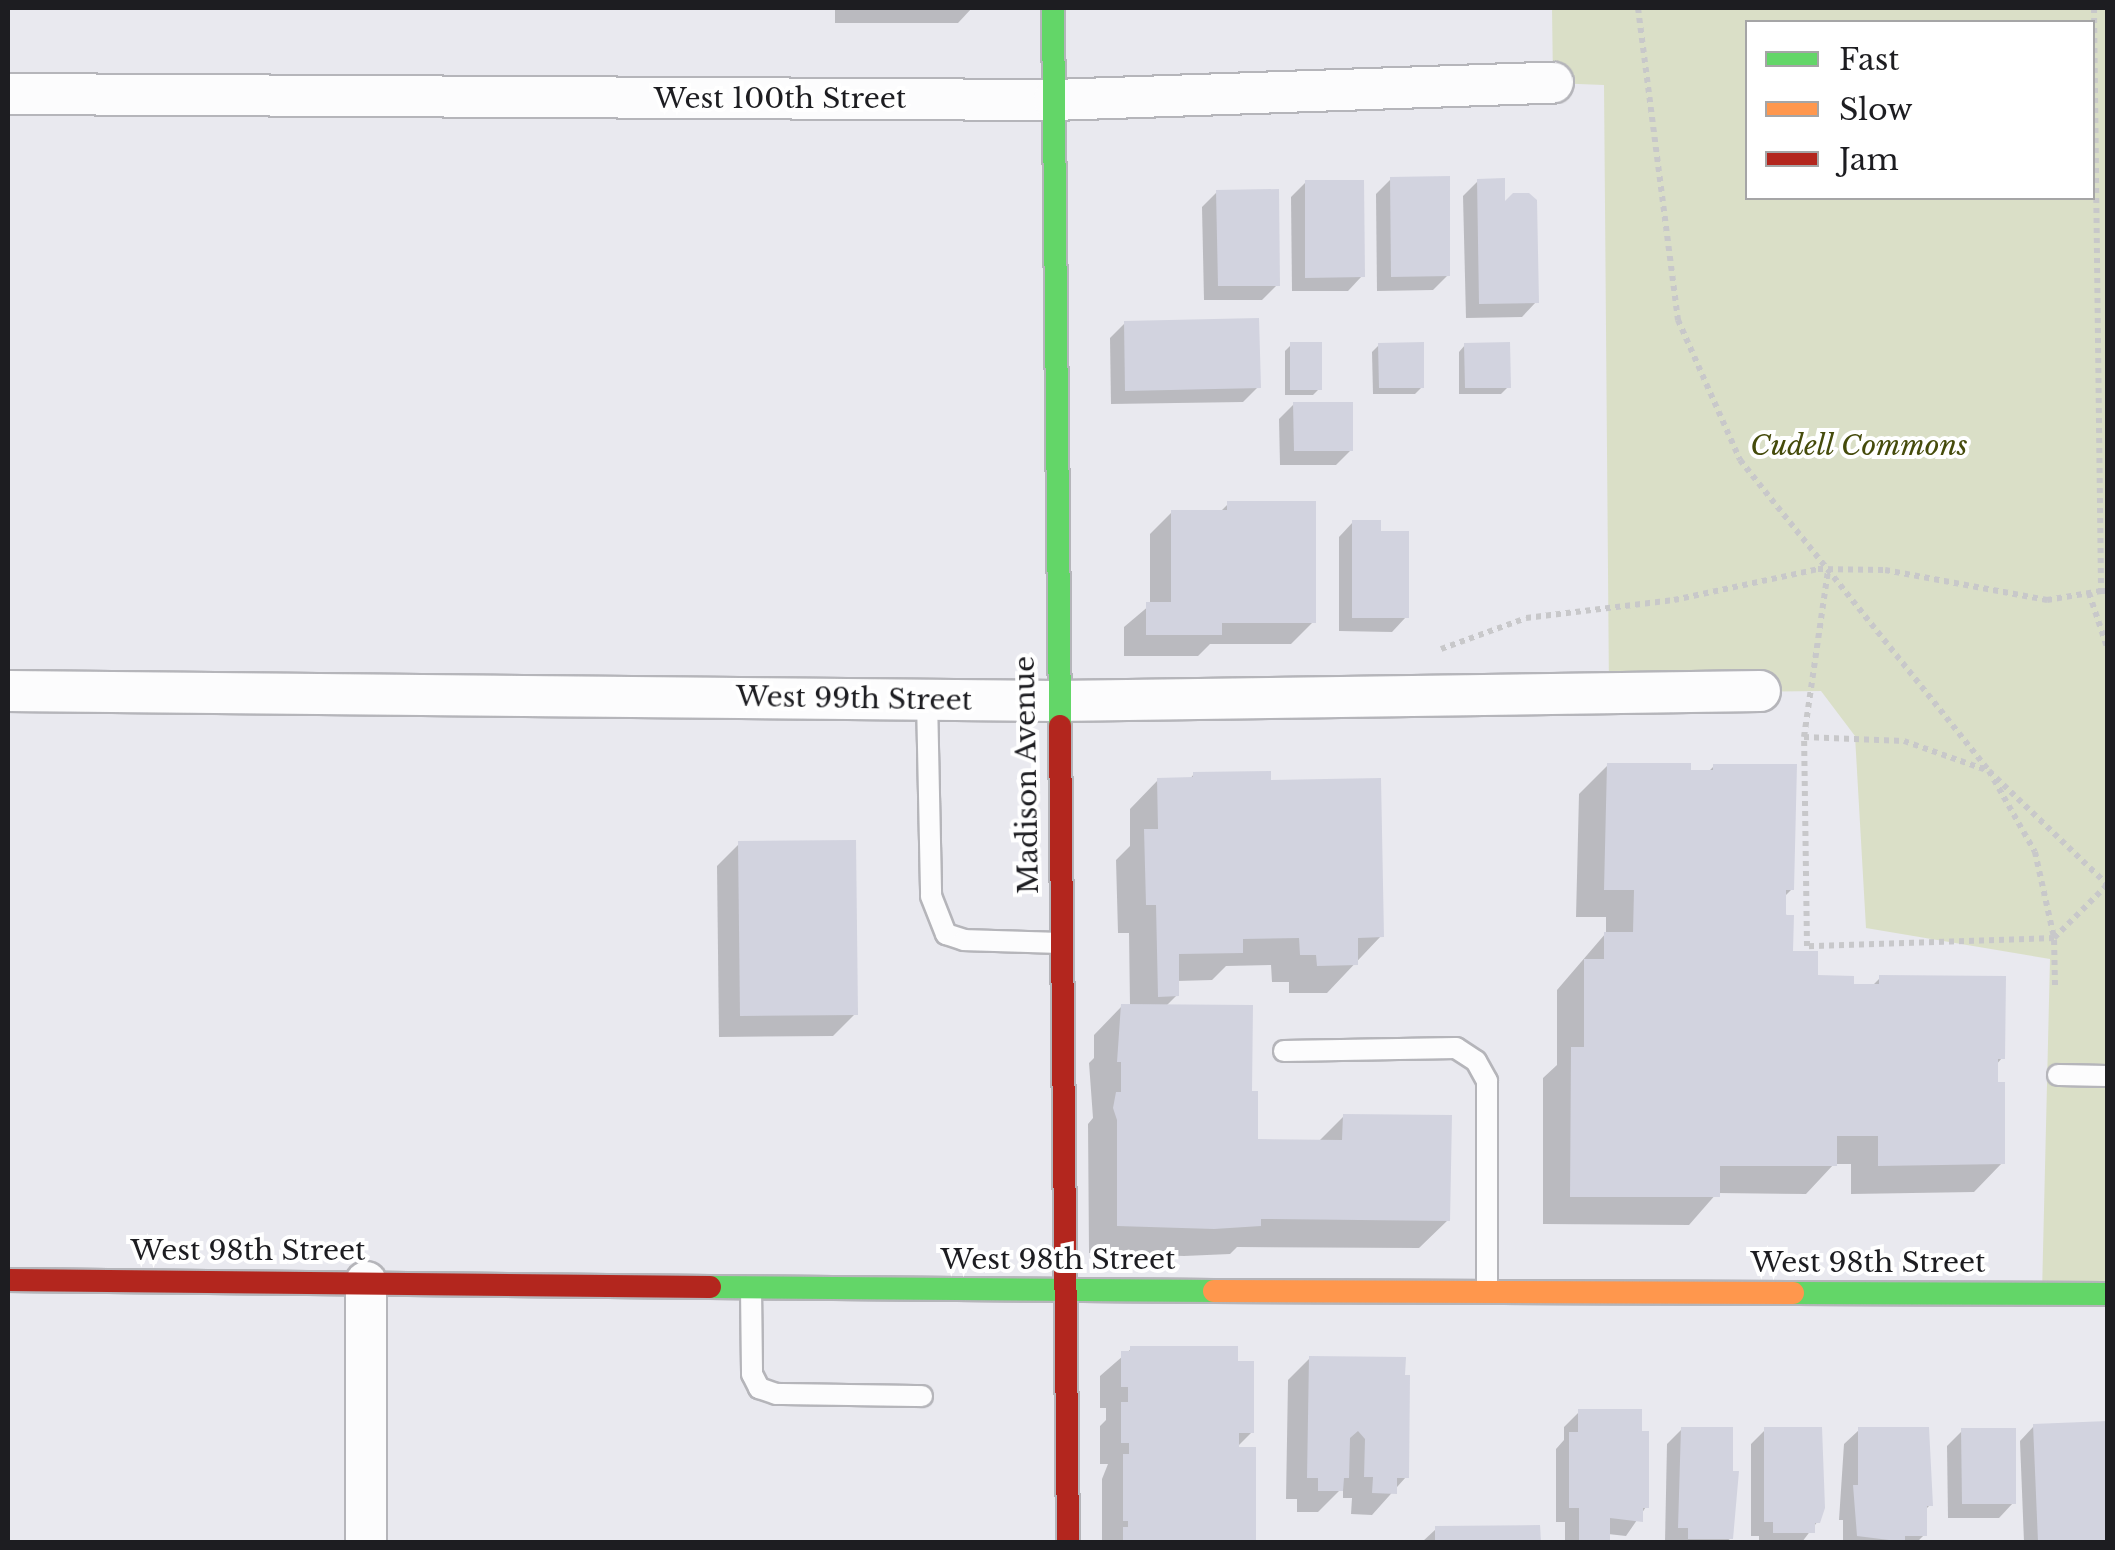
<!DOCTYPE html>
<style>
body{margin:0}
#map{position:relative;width:2115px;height:1550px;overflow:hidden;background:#e9e9ef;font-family:"Libre Baskerville",serif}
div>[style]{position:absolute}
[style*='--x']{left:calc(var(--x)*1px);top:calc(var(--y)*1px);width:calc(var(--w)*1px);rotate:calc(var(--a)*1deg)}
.green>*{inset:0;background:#dadfc7}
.shadow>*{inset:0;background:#0003}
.building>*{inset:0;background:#d2d3df}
.path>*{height:6px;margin-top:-3px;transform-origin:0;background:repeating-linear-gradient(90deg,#c8c8ca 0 5px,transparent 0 10px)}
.roads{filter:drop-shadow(2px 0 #b5b5ba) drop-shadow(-2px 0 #b5b5ba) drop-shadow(0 2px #b5b5ba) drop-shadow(0 -2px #b5b5ba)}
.lane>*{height:20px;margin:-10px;padding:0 10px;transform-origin:10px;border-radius:10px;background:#fcfcfd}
.street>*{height:40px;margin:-20px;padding:0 20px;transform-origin:20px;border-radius:20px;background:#fcfcfd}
.fast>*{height:22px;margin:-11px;padding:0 11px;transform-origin:11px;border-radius:11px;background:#63d668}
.slow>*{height:22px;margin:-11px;padding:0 11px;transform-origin:11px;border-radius:11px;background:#ff974d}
.jam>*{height:22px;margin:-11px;padding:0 11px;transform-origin:11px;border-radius:11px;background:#b3261e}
span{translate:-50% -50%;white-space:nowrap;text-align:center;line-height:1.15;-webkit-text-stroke:8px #fff;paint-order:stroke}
.street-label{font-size:28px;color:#1d1d21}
.park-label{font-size:28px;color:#454b0b;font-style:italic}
.frame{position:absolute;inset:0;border:10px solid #1d1d21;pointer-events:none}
.legend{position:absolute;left:1745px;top:20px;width:350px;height:180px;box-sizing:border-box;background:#fff;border:2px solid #a5a5a6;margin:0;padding:12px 18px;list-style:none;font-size:30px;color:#1d1d21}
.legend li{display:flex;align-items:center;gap:20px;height:50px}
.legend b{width:50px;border:2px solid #a5a5a6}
</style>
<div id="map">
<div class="green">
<i style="clip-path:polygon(evenodd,1552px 8px,2107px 8px,2107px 1294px,2042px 1293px,2050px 959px,1866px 928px,1855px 736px,1821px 691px,1609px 693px,1604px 85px,1553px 83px,1552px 8px,1748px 22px,2092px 22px,2092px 198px,1748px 198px,1748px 22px)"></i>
</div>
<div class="shadow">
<i style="clip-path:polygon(835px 8px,972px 8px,958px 23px,835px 23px)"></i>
<i style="clip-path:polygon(1391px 179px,1448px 275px,1433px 290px,1377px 291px,1376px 194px)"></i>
<i style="clip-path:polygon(1478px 181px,1503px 207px,1536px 302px,1522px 317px,1466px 318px,1463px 196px)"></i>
<i style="clip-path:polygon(1306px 182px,1362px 276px,1348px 291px,1292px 291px,1291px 197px)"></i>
<i style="clip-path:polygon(1217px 192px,1277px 285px,1262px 300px,1204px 300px,1202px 207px)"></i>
<i style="clip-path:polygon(1125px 323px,1258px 387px,1243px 402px,1111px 404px,1110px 338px)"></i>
<i style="clip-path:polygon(1292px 344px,1319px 389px,1313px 395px,1285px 395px,1285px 351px)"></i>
<i style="clip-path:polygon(1379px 345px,1422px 387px,1415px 394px,1373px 394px,1372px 352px)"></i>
<i style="clip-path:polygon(1465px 345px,1508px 387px,1501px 394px,1459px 394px,1459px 352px)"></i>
<i style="clip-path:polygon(1294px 404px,1351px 450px,1336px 465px,1280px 465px,1279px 419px)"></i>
<i style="clip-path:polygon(1228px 504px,1313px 622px,1291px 644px,1210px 644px,1198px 656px,1124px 656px,1124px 627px,1150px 605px,1150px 534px,1172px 512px,1220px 512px)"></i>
<i style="clip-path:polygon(1353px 522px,1378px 533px,1406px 617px,1392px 632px,1339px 631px,1339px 537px)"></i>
<i style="clip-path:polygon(1608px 765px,1688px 772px,1708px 772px,1714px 766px,1792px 889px,1784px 897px,1791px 954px,1815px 978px,1851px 987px,1871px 987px,1880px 978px,2002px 1058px,1995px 1066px,2002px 1163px,1974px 1192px,1851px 1194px,1851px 1164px,1834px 1164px,1806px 1194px,1717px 1193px,1689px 1225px,1543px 1224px,1543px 1078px,1557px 1065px,1557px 990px,1606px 933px,1606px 917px,1576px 917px,1579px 794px)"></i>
<i style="clip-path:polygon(1194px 774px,1268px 782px,1381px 936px,1327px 993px,1289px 993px,1289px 982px,1272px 982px,1271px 965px,1226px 966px,1212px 980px,1177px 981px,1177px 995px,1166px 1006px,1250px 1094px,1255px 1142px,1318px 1142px,1344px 1116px,1448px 1220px,1419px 1248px,1237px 1247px,1230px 1254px,1184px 1256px,1089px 1253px,1088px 1124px,1093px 1118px,1089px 1063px,1094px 1058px,1094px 1035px,1122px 1006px,1130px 1006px,1129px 933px,1118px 933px,1116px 860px,1130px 846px,1130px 809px,1158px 780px,1189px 780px)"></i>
<i style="clip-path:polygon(739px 844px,855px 1014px,833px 1036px,719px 1037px,717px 866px)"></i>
<i style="clip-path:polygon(1131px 1349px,1252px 1432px,1234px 1450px,1254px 1450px,1254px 1542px,1102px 1542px,1102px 1479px,1108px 1464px,1100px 1464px,1100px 1426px,1106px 1420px,1106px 1408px,1100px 1408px,1100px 1376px)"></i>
<i style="clip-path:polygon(1310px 1358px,1406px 1477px,1372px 1515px,1351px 1514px,1352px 1498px,1343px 1498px,1343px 1487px,1318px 1512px,1297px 1512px,1297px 1499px,1286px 1499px,1288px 1380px)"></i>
<i style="clip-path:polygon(1579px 1412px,1646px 1507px,1626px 1536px,1608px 1534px,1604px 1542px,1565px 1542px,1565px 1522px,1556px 1522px,1556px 1449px,1564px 1440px,1564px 1427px)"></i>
<i style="clip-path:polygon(2108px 1424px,2108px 1542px,2024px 1542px,2020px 1441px,2034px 1426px)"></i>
<i style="clip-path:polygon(1682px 1429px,1731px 1538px,1726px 1542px,1665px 1542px,1667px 1444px)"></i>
<i style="clip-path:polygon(1766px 1429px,1818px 1521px,1802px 1542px,1759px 1542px,1759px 1536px,1751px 1536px,1751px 1444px)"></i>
<i style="clip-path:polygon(1859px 1430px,1930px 1505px,1925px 1510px,1924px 1535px,1917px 1542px,1843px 1542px,1843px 1520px,1839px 1520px,1844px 1444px)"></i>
<i style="clip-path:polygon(1962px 1431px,2013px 1503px,1999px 1518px,1948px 1518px,1947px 1446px)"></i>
<i style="clip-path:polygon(1538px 1528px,1538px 1542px,1422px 1542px,1436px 1529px)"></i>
</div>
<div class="building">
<i style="clip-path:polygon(1450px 176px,1450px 276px,1391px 277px,1390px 177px)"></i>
<i style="clip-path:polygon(1505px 178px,1505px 201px,1513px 193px,1529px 193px,1537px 200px,1539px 303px,1479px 304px,1477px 179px)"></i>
<i style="clip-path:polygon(1305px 180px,1364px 180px,1365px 277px,1305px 278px)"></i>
<i style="clip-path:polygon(1279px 189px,1280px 286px,1218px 286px,1216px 190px)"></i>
<i style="clip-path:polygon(1259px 318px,1261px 388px,1125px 391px,1124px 321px)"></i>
<i style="clip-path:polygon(1290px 342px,1322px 342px,1322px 390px,1290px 390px)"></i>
<i style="clip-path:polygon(1424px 342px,1424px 388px,1379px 388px,1378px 343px)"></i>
<i style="clip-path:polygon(1510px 342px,1511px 388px,1465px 388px,1464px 343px)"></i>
<i style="clip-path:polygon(1293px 402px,1353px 402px,1353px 451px,1294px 451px)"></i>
<i style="clip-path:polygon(1227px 501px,1316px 501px,1316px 623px,1222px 623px,1222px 635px,1146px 635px,1146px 602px,1171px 602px,1171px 510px,1227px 510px)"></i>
<i style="clip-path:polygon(1352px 520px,1381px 520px,1381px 531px,1409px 531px,1409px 618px,1352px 618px)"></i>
<i style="clip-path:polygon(1607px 763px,1691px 763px,1691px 770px,1713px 770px,1713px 764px,1797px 764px,1794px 890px,1786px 890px,1786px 915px,1794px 915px,1793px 951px,1818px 951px,1818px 975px,1854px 976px,1854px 984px,1879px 984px,1879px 975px,2006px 976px,2005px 1059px,1998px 1059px,1998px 1082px,2005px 1082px,2005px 1164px,1878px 1166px,1878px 1136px,1837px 1136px,1837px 1166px,1720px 1166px,1720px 1197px,1570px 1197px,1571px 1047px,1584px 1047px,1584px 959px,1604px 959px,1604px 932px,1633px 932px,1634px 890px,1604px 890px)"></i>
<i style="clip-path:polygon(1271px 771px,1271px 780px,1381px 778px,1384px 937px,1358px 938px,1358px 965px,1317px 966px,1316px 955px,1300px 955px,1299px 938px,1243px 939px,1243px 953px,1179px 954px,1179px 996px,1158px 997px,1156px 905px,1146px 905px,1144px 829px,1158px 829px,1157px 778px,1193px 777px,1193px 772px)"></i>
<i style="clip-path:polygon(856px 840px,858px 1015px,740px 1016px,738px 841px)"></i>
<i style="clip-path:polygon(1121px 1004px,1253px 1005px,1252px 1091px,1258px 1091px,1258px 1139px,1342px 1140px,1343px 1114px,1452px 1115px,1450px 1221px,1261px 1219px,1261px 1226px,1214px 1229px,1117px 1226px,1117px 1120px,1113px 1108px,1116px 1092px,1121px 1092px,1121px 1062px,1117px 1062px)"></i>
<i style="clip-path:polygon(1130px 1346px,1238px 1346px,1238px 1361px,1254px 1361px,1254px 1433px,1239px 1433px,1239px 1447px,1256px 1447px,1256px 1542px,1123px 1542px,1123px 1527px,1128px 1527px,1128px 1521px,1123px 1521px,1123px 1454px,1129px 1454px,1129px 1443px,1121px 1443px,1121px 1402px,1128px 1402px,1128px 1387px,1121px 1387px,1121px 1351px,1130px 1351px)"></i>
<i style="clip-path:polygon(1309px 1356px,1406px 1357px,1405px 1375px,1410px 1375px,1409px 1478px,1397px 1478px,1397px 1494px,1372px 1493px,1373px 1477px,1364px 1477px,1365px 1439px,1358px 1431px,1350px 1438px,1349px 1478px,1344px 1478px,1343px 1491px,1318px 1491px,1318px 1478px,1307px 1478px)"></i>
<i style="clip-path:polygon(1578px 1409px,1642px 1409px,1642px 1431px,1649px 1431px,1649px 1508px,1643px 1508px,1643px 1522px,1610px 1518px,1610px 1540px,1579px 1540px,1579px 1508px,1569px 1508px,1569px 1432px,1578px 1432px)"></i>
<i style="clip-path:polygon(2108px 1421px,2108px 1542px,2038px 1542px,2033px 1424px)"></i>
<i style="clip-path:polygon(1681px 1427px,1733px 1427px,1733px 1471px,1739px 1471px,1733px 1539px,1688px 1539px,1688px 1528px,1678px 1528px)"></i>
<i style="clip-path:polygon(1764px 1427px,1822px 1427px,1825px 1508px,1820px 1523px,1815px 1523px,1815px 1533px,1773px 1533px,1773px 1522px,1764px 1522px)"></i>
<i style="clip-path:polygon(1858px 1427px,1929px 1427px,1933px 1506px,1927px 1506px,1927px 1536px,1905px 1536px,1905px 1542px,1857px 1536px,1853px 1485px,1858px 1485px)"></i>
<i style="clip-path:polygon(1961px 1428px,2016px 1428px,2016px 1504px,1962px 1504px)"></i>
<i style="clip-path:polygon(1540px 1525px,1541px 1542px,1435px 1542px,1435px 1526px)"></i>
</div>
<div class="path">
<i style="--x:1638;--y:8;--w:315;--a:82.7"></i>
<i style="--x:1678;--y:320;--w:153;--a:66.1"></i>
<i style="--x:1740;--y:460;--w:398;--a:51.3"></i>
<i style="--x:1989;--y:771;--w:163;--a:43.8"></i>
<i style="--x:2094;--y:8;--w:583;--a:89.31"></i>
<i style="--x:2101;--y:591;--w:7;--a:0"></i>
<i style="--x:2089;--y:593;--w:60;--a:71.6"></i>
<i style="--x:1441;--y:649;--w:90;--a:-20"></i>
<i style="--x:1526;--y:618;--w:149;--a:-6.9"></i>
<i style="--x:1674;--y:600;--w:147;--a:-12.1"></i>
<i style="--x:1818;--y:569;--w:67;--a:0.9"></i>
<i style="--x:1885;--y:570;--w:165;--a:10.5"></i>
<i style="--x:2047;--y:600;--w:55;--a:-9.5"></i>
<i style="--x:1804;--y:737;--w:100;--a:2.3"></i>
<i style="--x:1904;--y:741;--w:90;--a:19.4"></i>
<i style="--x:1989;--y:771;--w:93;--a:60.4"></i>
<i style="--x:2035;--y:852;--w:88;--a:77.5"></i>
<i style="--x:2054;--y:938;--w:247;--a:178.1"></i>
<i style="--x:1807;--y:946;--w:209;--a:-90.8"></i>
<i style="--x:1804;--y:737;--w:168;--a:-81.8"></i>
<i style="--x:2055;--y:985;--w:47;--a:-91.2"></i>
<i style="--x:2054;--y:938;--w:76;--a:-45"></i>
</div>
<div class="roads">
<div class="lane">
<i style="--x:927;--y:699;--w:197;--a:88.8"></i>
<i style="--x:931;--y:896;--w:41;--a:68.5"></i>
<i style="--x:946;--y:934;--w:19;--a:18"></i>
<i style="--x:964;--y:940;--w:95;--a:1.8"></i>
<i style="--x:1284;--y:1051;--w:172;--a:-1"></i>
<i style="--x:1456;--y:1048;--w:24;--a:33"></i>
<i style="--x:1476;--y:1061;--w:23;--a:61"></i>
<i style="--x:1487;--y:1081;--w:209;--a:90"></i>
<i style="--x:2058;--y:1075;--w:50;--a:1.1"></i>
<i style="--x:751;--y:1289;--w:85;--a:89.3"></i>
<i style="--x:752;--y:1374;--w:16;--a:63"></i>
<i style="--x:759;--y:1388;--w:18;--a:19"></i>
<i style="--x:776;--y:1394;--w:146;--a:0.8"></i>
</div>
<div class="street">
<i style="--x:8;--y:94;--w:1046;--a:0.33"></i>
<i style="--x:1054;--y:100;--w:499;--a:-2"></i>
<i style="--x:8;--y:691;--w:1048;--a:0.55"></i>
<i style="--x:1056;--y:701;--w:704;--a:-0.81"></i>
<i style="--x:366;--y:1282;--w:260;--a:90"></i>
</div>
<div class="fast">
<i style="--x:1053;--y:8;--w:718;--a:89.44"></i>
<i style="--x:710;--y:1287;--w:504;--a:0.45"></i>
<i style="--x:1793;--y:1293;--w:315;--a:0.2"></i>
</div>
<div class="slow">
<i style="--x:1214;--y:1291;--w:579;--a:0.2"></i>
</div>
<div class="jam">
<i style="--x:1060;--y:726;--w:816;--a:89.44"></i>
<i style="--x:8;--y:1280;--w:702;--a:0.57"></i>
</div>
</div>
<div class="street-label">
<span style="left:780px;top:99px">West 100th Street</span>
<span style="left:854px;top:699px;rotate:1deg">West 99th Street</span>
<span style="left:1027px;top:775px;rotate:-91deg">Madison Avenue</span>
<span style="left:248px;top:1251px">West 98th Street</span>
<span style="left:1058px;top:1260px">West 98th Street</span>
<span style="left:1868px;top:1263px">West 98th Street</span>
</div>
<div class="park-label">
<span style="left:1859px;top:446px">Cudell Commons</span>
</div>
<div class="frame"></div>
<ul class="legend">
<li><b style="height:12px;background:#63d668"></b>Fast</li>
<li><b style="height:12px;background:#ff974d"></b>Slow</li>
<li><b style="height:12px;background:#b3261e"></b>Jam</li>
</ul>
</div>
